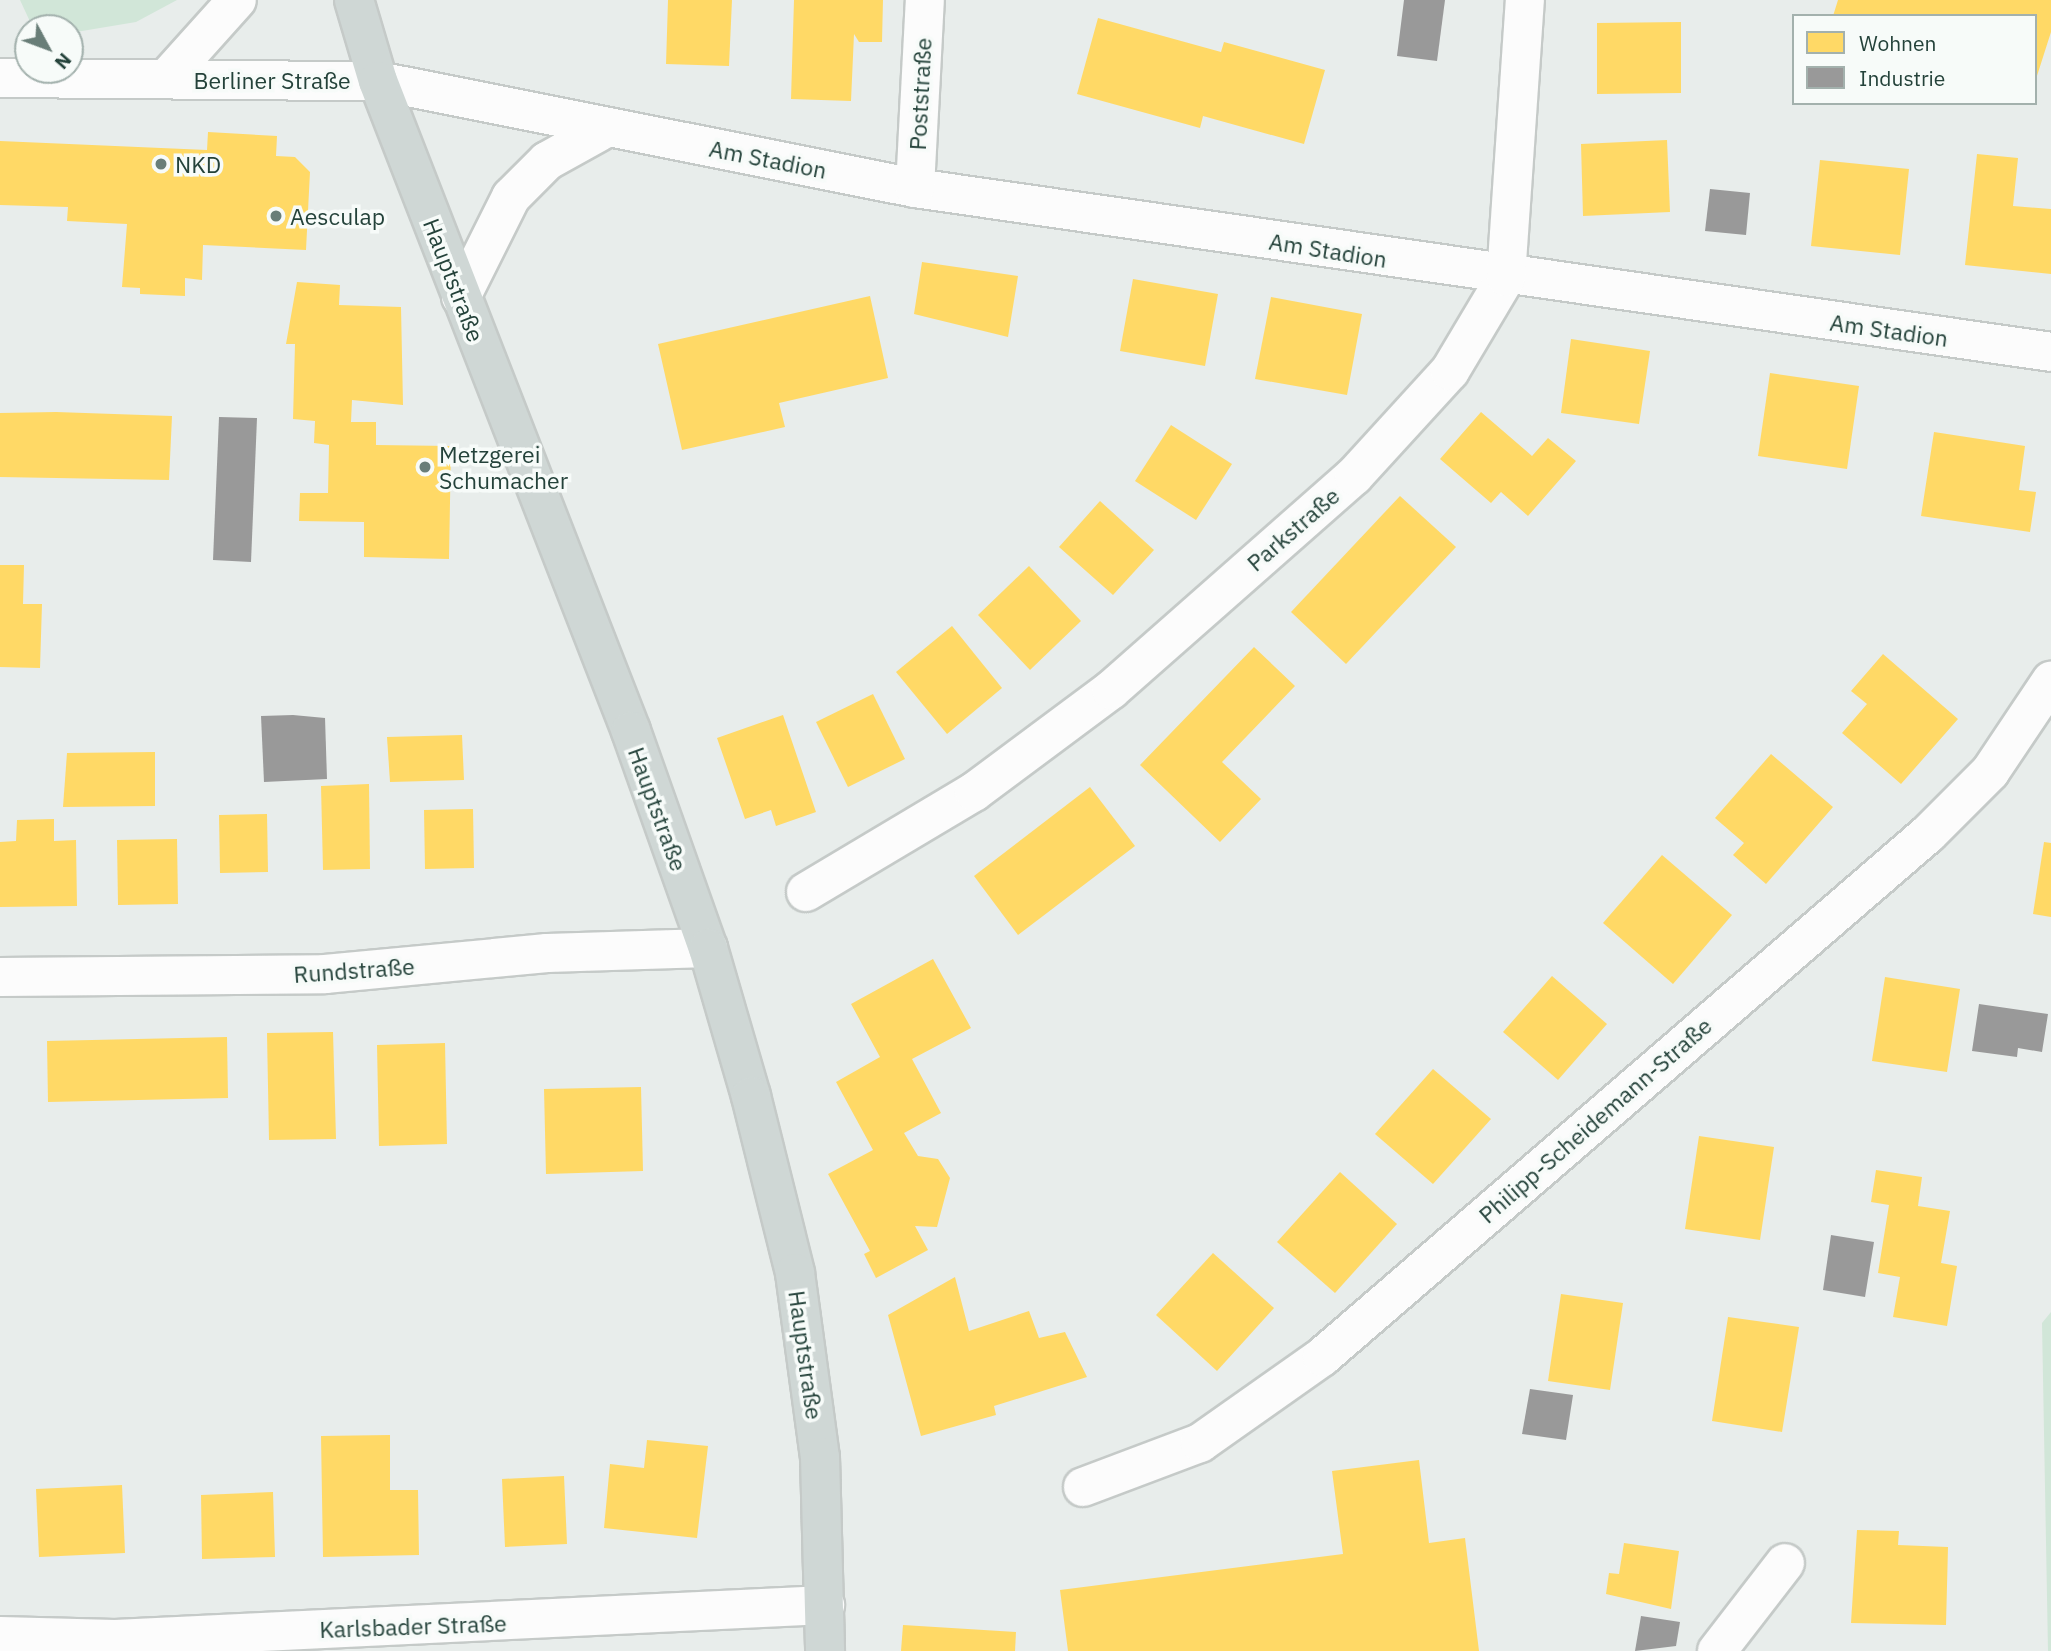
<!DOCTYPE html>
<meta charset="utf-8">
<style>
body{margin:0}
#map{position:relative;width:2051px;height:1651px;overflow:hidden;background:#e8edeb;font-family:"IBM Plex Sans",sans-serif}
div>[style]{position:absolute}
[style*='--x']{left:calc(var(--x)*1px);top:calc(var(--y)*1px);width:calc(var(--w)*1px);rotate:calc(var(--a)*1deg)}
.green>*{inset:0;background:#d1e6d8}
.homes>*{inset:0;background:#ffd966}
.industry>*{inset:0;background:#999}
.roads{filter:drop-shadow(2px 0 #c5cac8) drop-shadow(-2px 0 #c5cac8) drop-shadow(0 2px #c5cac8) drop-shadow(0 -2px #c5cac8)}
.minor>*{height:38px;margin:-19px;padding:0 19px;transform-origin:19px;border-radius:19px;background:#fcfcfc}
.major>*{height:38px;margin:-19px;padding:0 19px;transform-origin:19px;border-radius:19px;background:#cfd7d5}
.dots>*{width:19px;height:19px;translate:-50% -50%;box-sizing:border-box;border:4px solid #f7fbf9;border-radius:50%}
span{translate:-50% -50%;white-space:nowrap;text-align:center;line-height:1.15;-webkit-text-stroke:7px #f7fbf9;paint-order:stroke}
.street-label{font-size:23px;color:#24423a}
.poi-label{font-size:23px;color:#24423a}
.left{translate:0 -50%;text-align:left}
.legend{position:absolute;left:1792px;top:14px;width:245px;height:91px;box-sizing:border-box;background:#f7fbf9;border:2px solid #a3b1ad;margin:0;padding:9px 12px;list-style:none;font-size:21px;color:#24423a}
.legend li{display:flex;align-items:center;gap:14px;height:35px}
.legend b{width:35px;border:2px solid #a3b1ad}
.north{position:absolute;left:14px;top:14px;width:70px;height:70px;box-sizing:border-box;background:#f7fbf9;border:2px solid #a3b1ad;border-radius:50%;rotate:131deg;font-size:19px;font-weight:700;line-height:28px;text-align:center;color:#24423a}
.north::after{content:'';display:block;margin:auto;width:24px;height:32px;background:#697e78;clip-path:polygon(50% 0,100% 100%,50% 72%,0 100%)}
</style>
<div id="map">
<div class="green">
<i style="clip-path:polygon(20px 0,177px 0,136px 22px,70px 33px,70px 28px,33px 28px)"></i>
<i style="clip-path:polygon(2051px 1312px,2051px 1651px,2048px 1651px,2042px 1323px)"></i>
</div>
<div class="homes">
<i style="clip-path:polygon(668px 0,732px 0,729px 66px,666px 64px)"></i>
<i style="clip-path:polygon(794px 0,883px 0,882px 42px,859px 42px,854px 34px,851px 101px,791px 99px)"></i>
<i style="clip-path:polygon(1838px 0,2051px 0,2051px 32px,2036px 79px,2035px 16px,1833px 16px)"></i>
<i style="clip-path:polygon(1098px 18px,1221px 52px,1224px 42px,1325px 70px,1304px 144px,1203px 116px,1200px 128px,1077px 94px)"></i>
<i style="clip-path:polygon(1681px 22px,1681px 93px,1597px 94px,1597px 23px)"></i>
<i style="clip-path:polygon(208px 132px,277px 136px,276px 156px,295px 157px,310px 172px,306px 250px,203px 245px,202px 280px,185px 278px,185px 296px,140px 294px,140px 288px,122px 287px,127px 224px,67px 221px,68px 207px,0 205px,0 141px,207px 150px)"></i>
<i style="clip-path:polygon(1667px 140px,1670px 212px,1583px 216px,1581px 144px)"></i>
<i style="clip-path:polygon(1977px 154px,2018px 158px,2013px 206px,2051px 209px,2051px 274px,1965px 265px)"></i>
<i style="clip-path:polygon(1820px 160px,1909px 169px,1900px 255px,1811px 246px)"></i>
<i style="clip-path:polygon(922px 262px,1018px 276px,1008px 337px,914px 314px)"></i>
<i style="clip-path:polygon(1133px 279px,1218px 294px,1205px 366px,1120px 351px)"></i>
<i style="clip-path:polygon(297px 282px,340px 285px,339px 305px,401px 307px,403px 405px,352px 400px,351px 422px,376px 422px,376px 445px,451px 446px,449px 559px,364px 557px,364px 522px,299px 521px,300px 493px,328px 493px,329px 445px,314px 443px,315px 421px,293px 419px,295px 344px,286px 344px)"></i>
<i style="clip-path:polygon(870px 296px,888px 378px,779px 403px,785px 427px,682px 450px,658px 344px)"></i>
<i style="clip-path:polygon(1271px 297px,1362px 314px,1347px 395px,1255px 379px)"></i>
<i style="clip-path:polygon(1571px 339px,1650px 351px,1639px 424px,1561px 413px)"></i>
<i style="clip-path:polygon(1770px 373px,1859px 386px,1847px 469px,1758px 456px)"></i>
<i style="clip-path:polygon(56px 412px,172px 416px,169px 480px,0 477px,0 413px)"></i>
<i style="clip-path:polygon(1481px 412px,1532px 456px,1548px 438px,1576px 461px,1528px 516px,1501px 492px,1491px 503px,1440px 459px)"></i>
<i style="clip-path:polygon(1171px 425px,1232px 464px,1196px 520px,1135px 481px)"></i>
<i style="clip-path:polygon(1934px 432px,2025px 446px,2019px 490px,2036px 492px,2030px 532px,1921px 516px)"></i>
<i style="clip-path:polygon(1400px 496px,1456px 547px,1346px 664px,1291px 612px)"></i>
<i style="clip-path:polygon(1100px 501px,1154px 550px,1113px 595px,1059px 547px)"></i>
<i style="clip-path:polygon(0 565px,24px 565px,23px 604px,42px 604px,40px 668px,0 667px)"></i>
<i style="clip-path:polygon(1029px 566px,1081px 621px,1030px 670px,978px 615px)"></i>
<i style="clip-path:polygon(952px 626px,1002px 688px,947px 734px,896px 672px)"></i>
<i style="clip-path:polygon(1254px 647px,1295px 686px,1222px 762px,1261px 799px,1220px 842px,1140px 765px)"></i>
<i style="clip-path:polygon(1883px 654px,1958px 719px,1901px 784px,1842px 733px,1867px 704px,1851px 691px)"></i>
<i style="clip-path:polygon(873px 694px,905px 759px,848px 787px,816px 722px)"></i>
<i style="clip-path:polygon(783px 715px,816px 812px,776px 826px,771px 810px,745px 819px,717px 738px)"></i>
<i style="clip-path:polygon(462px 735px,464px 780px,390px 782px,387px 737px)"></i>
<i style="clip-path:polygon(155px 752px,155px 806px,63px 807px,67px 753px)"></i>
<i style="clip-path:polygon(1771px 754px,1833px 807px,1766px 884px,1733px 855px,1744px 843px,1715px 818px)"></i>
<i style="clip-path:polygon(369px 784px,370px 869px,323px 870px,321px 786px)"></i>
<i style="clip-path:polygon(1090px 787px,1135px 846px,1018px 935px,974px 876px)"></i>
<i style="clip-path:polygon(473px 809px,474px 868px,425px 869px,424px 810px)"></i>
<i style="clip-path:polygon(267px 814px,268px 872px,220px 873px,219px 815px)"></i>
<i style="clip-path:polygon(54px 819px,54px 841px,76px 840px,77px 906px,0 907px,0 842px,16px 841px,17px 820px)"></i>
<i style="clip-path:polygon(177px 839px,178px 904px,118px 905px,117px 840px)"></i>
<i style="clip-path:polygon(2044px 842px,2051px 843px,2051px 917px,2033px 914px)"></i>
<i style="clip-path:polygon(1662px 855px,1732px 915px,1673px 984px,1603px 923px)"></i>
<i style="clip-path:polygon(933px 959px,971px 1028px,912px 1059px,941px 1113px,904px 1133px,918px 1156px,938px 1159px,950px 1178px,937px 1227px,915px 1226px,928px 1250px,876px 1278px,864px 1254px,870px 1251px,828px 1174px,873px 1150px,836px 1082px,880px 1057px,851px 1004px)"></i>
<i style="clip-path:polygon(1552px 976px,1607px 1024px,1558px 1080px,1503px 1032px)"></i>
<i style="clip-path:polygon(1885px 977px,1960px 989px,1947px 1072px,1872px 1061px)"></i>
<i style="clip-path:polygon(333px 1032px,336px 1139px,269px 1140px,267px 1033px)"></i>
<i style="clip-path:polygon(227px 1037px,228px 1098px,48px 1102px,47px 1041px)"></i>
<i style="clip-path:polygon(445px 1043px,447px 1144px,379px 1146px,377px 1045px)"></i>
<i style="clip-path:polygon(1433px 1069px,1491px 1119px,1433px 1184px,1375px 1134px)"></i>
<i style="clip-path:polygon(641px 1087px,643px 1171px,546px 1174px,544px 1089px)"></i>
<i style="clip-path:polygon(1699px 1136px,1774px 1147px,1760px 1240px,1685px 1229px)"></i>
<i style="clip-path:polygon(1876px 1170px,1922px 1177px,1918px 1206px,1950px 1211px,1941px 1263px,1957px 1266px,1947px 1326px,1893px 1317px,1900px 1277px,1878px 1273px,1889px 1205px,1871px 1202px)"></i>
<i style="clip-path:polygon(1340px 1172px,1397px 1224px,1335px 1293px,1277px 1242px)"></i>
<i style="clip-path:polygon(1213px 1253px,1274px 1308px,1217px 1371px,1156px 1315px)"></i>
<i style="clip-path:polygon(955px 1277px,969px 1331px,1029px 1311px,1039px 1338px,1065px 1332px,1087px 1377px,994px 1406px,996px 1415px,921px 1436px,888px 1315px)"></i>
<i style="clip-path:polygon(1561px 1294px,1623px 1303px,1610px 1390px,1548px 1381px)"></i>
<i style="clip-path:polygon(1728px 1317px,1799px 1327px,1782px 1432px,1712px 1421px)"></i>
<i style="clip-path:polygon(390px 1435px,390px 1490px,418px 1490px,419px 1555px,323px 1557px,321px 1436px)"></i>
<i style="clip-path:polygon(647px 1440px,708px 1446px,697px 1538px,604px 1528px,610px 1464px,644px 1468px)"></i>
<i style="clip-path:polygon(1419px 1460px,1429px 1543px,1465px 1538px,1479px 1651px,1068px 1651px,1060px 1590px,1343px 1554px,1332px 1471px)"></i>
<i style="clip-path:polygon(564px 1476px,567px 1544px,505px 1547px,502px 1479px)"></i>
<i style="clip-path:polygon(122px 1485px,125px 1553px,39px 1557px,36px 1489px)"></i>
<i style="clip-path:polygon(273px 1492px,275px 1557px,202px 1559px,201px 1495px)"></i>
<i style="clip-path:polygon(1857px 1530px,1899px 1531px,1898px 1545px,1948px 1547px,1946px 1625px,1851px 1623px)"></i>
<i style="clip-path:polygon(1624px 1543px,1679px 1551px,1671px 1609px,1606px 1594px,1609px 1573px,1619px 1574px)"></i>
<i style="clip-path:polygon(903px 1625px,1016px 1632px,1015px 1651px,901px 1651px)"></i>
</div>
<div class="industry">
<i style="clip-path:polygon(1404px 0,1445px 0,1437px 61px,1397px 56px)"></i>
<i style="clip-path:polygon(1710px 189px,1750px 193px,1746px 235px,1705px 231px)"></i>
<i style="clip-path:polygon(219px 417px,257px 418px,251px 562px,213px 560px)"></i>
<i style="clip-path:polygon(293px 715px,325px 718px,327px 779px,264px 782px,261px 716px)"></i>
<i style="clip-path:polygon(1979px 1004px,2048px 1014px,2042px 1052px,2018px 1048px,2017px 1057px,1972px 1051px)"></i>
<i style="clip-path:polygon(1831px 1235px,1874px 1242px,1865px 1297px,1823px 1290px)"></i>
<i style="clip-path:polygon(1530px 1389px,1573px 1395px,1566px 1440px,1522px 1434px)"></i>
<i style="clip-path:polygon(1641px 1616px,1680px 1622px,1676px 1646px,1635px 1651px)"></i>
</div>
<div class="roads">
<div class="minor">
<i style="--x:0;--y:78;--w:378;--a:0.5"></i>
<i style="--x:378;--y:81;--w:548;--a:11.27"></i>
<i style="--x:915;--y:188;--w:1148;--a:8.21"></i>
<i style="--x:166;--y:79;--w:106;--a:-48.1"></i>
<i style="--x:915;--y:188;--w:188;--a:-87"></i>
<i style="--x:461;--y:297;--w:112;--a:-63.4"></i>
<i style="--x:511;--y:197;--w:51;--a:-45"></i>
<i style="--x:547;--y:161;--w:70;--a:-29.1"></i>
<i style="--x:806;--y:892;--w:196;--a:-30.8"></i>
<i style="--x:974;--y:792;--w:171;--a:-36.7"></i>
<i style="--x:1111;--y:690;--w:324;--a:-41.4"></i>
<i style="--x:1354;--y:476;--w:142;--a:-47.6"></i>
<i style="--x:1450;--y:371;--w:109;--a:-59.2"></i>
<i style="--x:1506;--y:277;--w:278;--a:-86.1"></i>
<i style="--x:0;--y:977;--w:325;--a:-0.5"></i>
<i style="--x:325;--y:974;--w:223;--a:-5.4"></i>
<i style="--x:547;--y:953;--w:161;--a:-1.8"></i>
<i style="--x:1083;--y:1487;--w:125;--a:-20.6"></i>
<i style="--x:1200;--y:1443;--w:149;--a:-35.2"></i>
<i style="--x:1322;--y:1357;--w:800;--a:-40.8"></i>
<i style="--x:1928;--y:834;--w:88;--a:-45"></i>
<i style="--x:1990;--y:772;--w:110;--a:-56.2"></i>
<i style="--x:0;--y:1636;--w:115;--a:1.5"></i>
<i style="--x:115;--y:1639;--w:711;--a:-2.74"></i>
<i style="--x:1717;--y:1651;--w:111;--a:-52.3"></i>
</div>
<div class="major">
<i style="--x:354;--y:0;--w:84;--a:73.5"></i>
<i style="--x:378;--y:81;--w:698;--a:68.73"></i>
<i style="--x:631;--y:731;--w:230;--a:70.5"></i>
<i style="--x:708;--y:948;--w:154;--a:73.8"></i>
<i style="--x:751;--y:1096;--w:182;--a:76"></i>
<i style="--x:795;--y:1273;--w:186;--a:82.3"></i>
<i style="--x:820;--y:1457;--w:194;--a:88.5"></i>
</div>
</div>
<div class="dots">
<i style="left:161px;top:164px;background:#697e78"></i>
<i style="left:276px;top:216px;background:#697e78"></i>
<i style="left:425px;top:467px;background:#697e78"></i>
</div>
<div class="street-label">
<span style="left:272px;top:80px">Berliner Straße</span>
<span style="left:920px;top:94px;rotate:-87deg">Poststraße</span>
<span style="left:768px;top:159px;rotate:11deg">Am Stadion</span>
<span style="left:1328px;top:250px;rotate:9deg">Am Stadion</span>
<span style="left:454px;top:280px;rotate:69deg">Hauptstraße</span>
<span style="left:1889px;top:330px;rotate:8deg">Am Stadion</span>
<span style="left:1293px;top:529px;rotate:-41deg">Parkstraße</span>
<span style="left:658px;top:809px;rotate:70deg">Hauptstraße</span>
<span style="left:354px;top:970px;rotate:-4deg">Rundstraße</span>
<span style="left:1595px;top:1120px;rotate:-41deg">Philipp-Scheidemann-Straße</span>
<span style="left:806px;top:1355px;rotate:82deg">Hauptstraße</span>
<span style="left:413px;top:1626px;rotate:-2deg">Karlsbader Straße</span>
</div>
<div class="poi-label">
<span class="left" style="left:175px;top:164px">NKD</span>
<span class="left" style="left:290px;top:216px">Aesculap</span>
<span class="left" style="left:439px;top:467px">Metzgerei<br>Schumacher</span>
</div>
<ul class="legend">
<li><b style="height:19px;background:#ffd966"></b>Wohnen</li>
<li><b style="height:19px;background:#999"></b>Industrie</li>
</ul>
<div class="north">N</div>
</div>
